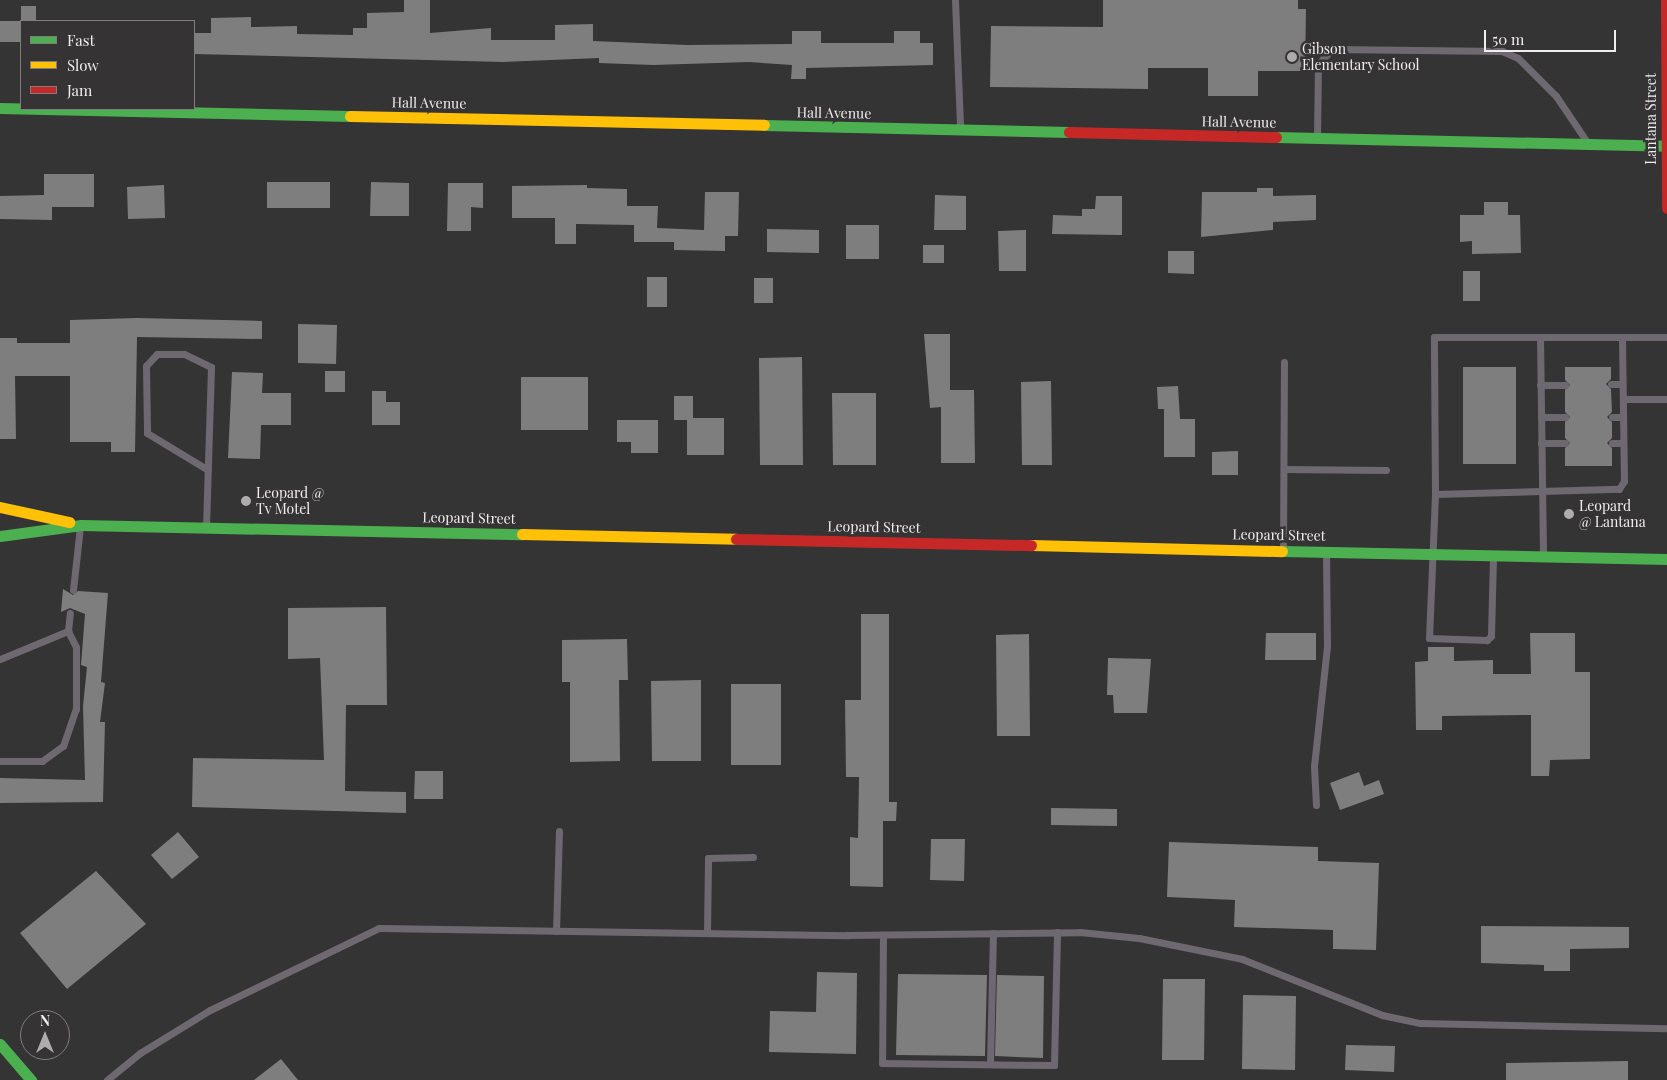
<!DOCTYPE html>
<style>
body{margin:0}
#map{position:relative;width:1667px;height:1080px;overflow:hidden;background:#353434;font-family:"Playfair Display",serif}
div>[style]{position:absolute}
[style*='--x']{left:calc(var(--x)*1px);top:calc(var(--y)*1px);width:calc(var(--w)*1px);rotate:calc(var(--a)*1deg)}
.building>*{inset:0;background:#7f7e7e}
.lane>*{height:7px;margin:-3.5px;padding:0 3.5px;transform-origin:3.5px;border-radius:3.5px;background:#6e6970}
.fast>*{height:11px;margin:-5.5px;padding:0 5.5px;transform-origin:5.5px;border-radius:5.5px;background:#4caf50}
.slow>*{height:11px;margin:-5.5px;padding:0 5.5px;transform-origin:5.5px;border-radius:5.5px;background:#ffc107}
.jam>*{height:11px;margin:-5.5px;padding:0 5.5px;transform-origin:5.5px;border-radius:5.5px;background:#c62828}
.dots>*{width:14px;height:14px;translate:-50% -50%;box-sizing:border-box;border:2px solid #363334;border-radius:50%}
span{translate:-50% -50%;white-space:nowrap;text-align:center;line-height:1.15;-webkit-text-stroke:5px #363334;paint-order:stroke}
.poi-label{font-size:14px;color:#efedee}
.left{translate:0 -50%;text-align:left}
.street-label{font-size:14px;color:#efedee}
.legend{position:absolute;left:20px;top:20px;width:175px;height:90px;box-sizing:border-box;background:#363334;border:1px solid #807d7e;margin:0;padding:6px 9px;list-style:none;font-size:15px;color:#efedee}
.legend li{display:flex;align-items:center;gap:10px;height:25px}
.legend b{width:25px;border:1px solid #807d7e}
.north{position:absolute;left:20px;top:1010px;width:50px;height:50px;box-sizing:border-box;background:#363334;border:1px solid #807d7e;border-radius:50%;rotate:0deg;font-size:14px;font-weight:700;line-height:20px;text-align:center;color:#efedee}
.north::after{content:'';display:block;margin:auto;width:18px;height:22px;background:#aeacad;clip-path:polygon(50% 0,100% 100%,50% 72%,0 100%)}
.scale{position:absolute;left:1484px;top:30px;width:132px;height:22px;box-sizing:border-box;border:2px solid #efedee;border-top:0;padding-left:6px;font-size:15px;line-height:18px;white-space:nowrap;color:#efedee;-webkit-text-stroke:4px #363334;paint-order:stroke}
</style>
<div id="map">
<div class="building">
<i style="clip-path:polygon(404px 0,430px 0,430px 33px,491px 28px,491px 40px,555px 40px,555px 25px,593px 24px,593px 41px,687px 45px,792px 44px,792px 31px,821px 31px,821px 43px,894px 43px,894px 31px,920px 31px,920px 43px,933px 43px,933px 65px,806px 68px,806px 79px,791px 79px,792px 65px,749px 62px,653px 65px,599px 63px,599px 58px,503px 62px,194px 54px,194px 33px,211px 33px,211px 18px,251px 17px,251px 27px,297px 26px,297px 34px,353px 35px,353px 28px,367px 28px,367px 13px,404px 12px)"></i>
<i style="clip-path:polygon(1103px 0,1298px 0,1298px 9px,1306px 9px,1305px 71px,1258px 71px,1258px 96px,1208px 96px,1208px 68px,1148px 68px,1148px 89px,990px 87px,991px 26px,1103px 27px)"></i>
<i style="clip-path:polygon(21px 6px,36px 6px,36px 21px,21px 21px,21px 42px,0 42px,0 21px,21px 21px)"></i>
<i style="clip-path:polygon(44px 174px,94px 174px,94px 207px,52px 207px,52px 220px,0 219px,0 196px,44px 195px)"></i>
<i style="clip-path:polygon(267px 182px,330px 182px,330px 208px,267px 208px)"></i>
<i style="clip-path:polygon(371px 182px,409px 183px,409px 216px,370px 216px)"></i>
<i style="clip-path:polygon(448px 183px,483px 183px,483px 208px,471px 207px,471px 231px,447px 231px)"></i>
<i style="clip-path:polygon(164px 185px,165px 218px,128px 219px,127px 187px)"></i>
<i style="clip-path:polygon(587px 185px,587px 188px,627px 189px,627px 206px,658px 206px,657px 228px,704px 230px,705px 192px,739px 192px,738px 236px,725px 236px,725px 251px,674px 250px,674px 242px,634px 242px,634px 225px,576px 224px,576px 244px,555px 244px,555px 218px,512px 218px,512px 186px)"></i>
<i style="clip-path:polygon(1257px 188px,1273px 188px,1273px 196px,1316px 195px,1316px 220px,1273px 222px,1273px 230px,1201px 237px,1202px 192px,1257px 192px)"></i>
<i style="clip-path:polygon(935px 195px,966px 196px,966px 230px,934px 230px)"></i>
<i style="clip-path:polygon(1096px 196px,1122px 196px,1122px 235px,1052px 234px,1053px 215px,1082px 216px,1082px 209px,1095px 209px)"></i>
<i style="clip-path:polygon(1484px 202px,1508px 202px,1508px 215px,1520px 215px,1521px 253px,1472px 254px,1472px 241px,1460px 242px,1460px 215px,1484px 215px)"></i>
<i style="clip-path:polygon(846px 225px,879px 225px,879px 259px,846px 259px)"></i>
<i style="clip-path:polygon(767px 229px,819px 230px,819px 253px,767px 252px)"></i>
<i style="clip-path:polygon(1026px 230px,1026px 271px,999px 271px,998px 231px)"></i>
<i style="clip-path:polygon(923px 245px,944px 245px,944px 263px,923px 263px)"></i>
<i style="clip-path:polygon(1168px 251px,1194px 251px,1194px 274px,1168px 273px)"></i>
<i style="clip-path:polygon(1463px 271px,1480px 271px,1480px 301px,1463px 301px)"></i>
<i style="clip-path:polygon(647px 277px,667px 277px,667px 307px,647px 307px)"></i>
<i style="clip-path:polygon(754px 278px,773px 278px,773px 303px,754px 303px)"></i>
<i style="clip-path:polygon(137px 318px,262px 321px,262px 339px,137px 337px,135px 452px,111px 452px,111px 442px,70px 442px,70px 376px,15px 376px,16px 439px,0 439px,0 338px,17px 338px,17px 343px,70px 343px,70px 320px)"></i>
<i style="clip-path:polygon(298px 324px,337px 325px,336px 364px,298px 363px)"></i>
<i style="clip-path:polygon(924px 334px,950px 334px,950px 390px,974px 390px,975px 463px,941px 463px,941px 407px,930px 408px)"></i>
<i style="clip-path:polygon(802px 357px,803px 465px,760px 465px,759px 358px)"></i>
<i style="clip-path:polygon(1463px 367px,1516px 367px,1516px 464px,1463px 464px)"></i>
<i style="clip-path:polygon(1565px 367px,1611px 367px,1611px 379px,1606px 384px,1611px 389px,1612px 412px,1607px 417px,1612px 422px,1612px 438px,1607px 443px,1612px 448px,1612px 466px,1565px 466px,1565px 448px,1570px 443px,1565px 438px,1565px 422px,1570px 417px,1565px 412px,1565px 390px,1570px 385px,1565px 380px)"></i>
<i style="clip-path:polygon(325px 371px,345px 371px,345px 392px,325px 392px)"></i>
<i style="clip-path:polygon(232px 372px,263px 373px,262px 393px,291px 393px,291px 425px,261px 425px,260px 459px,228px 458px)"></i>
<i style="clip-path:polygon(521px 377px,588px 377px,588px 430px,521px 430px)"></i>
<i style="clip-path:polygon(1051px 381px,1052px 465px,1022px 465px,1021px 382px)"></i>
<i style="clip-path:polygon(1178px 386px,1180px 419px,1195px 419px,1195px 457px,1164px 457px,1164px 409px,1158px 409px,1157px 387px)"></i>
<i style="clip-path:polygon(372px 391px,386px 391px,386px 402px,400px 402px,400px 425px,372px 425px)"></i>
<i style="clip-path:polygon(832px 393px,876px 393px,876px 465px,833px 465px)"></i>
<i style="clip-path:polygon(674px 396px,693px 396px,693px 418px,724px 418px,724px 455px,687px 455px,687px 420px,674px 420px)"></i>
<i style="clip-path:polygon(617px 420px,658px 420px,658px 453px,631px 453px,631px 442px,617px 442px)"></i>
<i style="clip-path:polygon(1238px 451px,1238px 475px,1212px 475px,1212px 452px)"></i>
<i style="clip-path:polygon(63px 589px,73px 595px,78px 591px,108px 593px,101px 682px,105px 683px,100px 722px,105px 722px,103px 802px,0 803px,0 778px,85px 780px,83px 706px,87px 667px,81px 665px,85px 614px,70px 608px,61px 612px)"></i>
<i style="clip-path:polygon(386px 607px,387px 705px,346px 705px,345px 791px,406px 792px,406px 813px,192px 807px,193px 758px,324px 760px,320px 658px,288px 659px,288px 608px)"></i>
<i style="clip-path:polygon(861px 614px,889px 614px,889px 802px,897px 802px,896px 821px,883px 821px,883px 887px,850px 886px,850px 837px,858px 838px,859px 777px,846px 777px,845px 700px,861px 700px)"></i>
<i style="clip-path:polygon(1266px 633px,1316px 633px,1316px 660px,1265px 660px)"></i>
<i style="clip-path:polygon(1530px 633px,1575px 633px,1575px 672px,1590px 672px,1590px 759px,1550px 760px,1549px 776px,1531px 776px,1531px 715px,1442px 716px,1442px 730px,1416px 730px,1415px 662px,1428px 661px,1428px 647px,1454px 647px,1454px 661px,1493px 660px,1493px 674px,1531px 674px)"></i>
<i style="clip-path:polygon(1029px 634px,1030px 736px,997px 736px,996px 635px)"></i>
<i style="clip-path:polygon(627px 639px,628px 680px,619px 680px,620px 761px,570px 762px,570px 682px,562px 682px,562px 640px)"></i>
<i style="clip-path:polygon(1108px 658px,1151px 659px,1147px 713px,1114px 713px,1113px 695px,1107px 695px)"></i>
<i style="clip-path:polygon(701px 680px,701px 761px,652px 761px,651px 681px)"></i>
<i style="clip-path:polygon(731px 684px,781px 684px,781px 765px,731px 765px)"></i>
<i style="clip-path:polygon(415px 771px,443px 771px,443px 799px,414px 799px)"></i>
<i style="clip-path:polygon(1359px 772px,1364px 786px,1379px 780px,1384px 794px,1340px 810px,1330px 783px)"></i>
<i style="clip-path:polygon(1051px 808px,1117px 809px,1117px 826px,1051px 825px)"></i>
<i style="clip-path:polygon(178px 832px,199px 857px,172px 879px,151px 855px)"></i>
<i style="clip-path:polygon(931px 839px,965px 839px,964px 881px,930px 880px)"></i>
<i style="clip-path:polygon(1169px 842px,1318px 847px,1318px 861px,1379px 863px,1376px 950px,1333px 949px,1333px 930px,1234px 927px,1235px 900px,1167px 897px)"></i>
<i style="clip-path:polygon(96px 871px,146px 924px,67px 989px,20px 933px)"></i>
<i style="clip-path:polygon(1481px 926px,1629px 927px,1629px 948px,1570px 949px,1570px 971px,1544px 971px,1544px 965px,1481px 963px)"></i>
<i style="clip-path:polygon(817px 972px,857px 973px,856px 1054px,769px 1052px,770px 1011px,816px 1012px)"></i>
<i style="clip-path:polygon(898px 974px,987px 975px,985px 1056px,896px 1055px)"></i>
<i style="clip-path:polygon(997px 975px,1044px 976px,1043px 1058px,995px 1056px)"></i>
<i style="clip-path:polygon(1163px 979px,1205px 979px,1204px 1060px,1162px 1060px)"></i>
<i style="clip-path:polygon(1243px 995px,1296px 996px,1295px 1070px,1242px 1069px)"></i>
<i style="clip-path:polygon(1346px 1045px,1395px 1046px,1394px 1072px,1345px 1070px)"></i>
<i style="clip-path:polygon(281px 1059px,298px 1080px,254px 1080px)"></i>
<i style="clip-path:polygon(1628px 1061px,1628px 1080px,1506px 1080px,1506px 1063px)"></i>
</div>
<div class="lane">
<i style="--x:955;--y:0;--w:127;--a:87.7"></i>
<i style="--x:1317;--y:136;--w:72;--a:-89.2"></i>
<i style="--x:1318;--y:64;--w:21;--a:-47"></i>
<i style="--x:1332;--y:49;--w:170;--a:0.7"></i>
<i style="--x:1502;--y:51;--w:17;--a:24"></i>
<i style="--x:1518;--y:58;--w:54;--a:45"></i>
<i style="--x:1556;--y:96;--w:55;--a:56"></i>
<i style="--x:1540;--y:337;--w:218;--a:89.2"></i>
<i style="--x:1611;--y:384;--w:11;--a:0"></i>
<i style="--x:1540;--y:385;--w:25;--a:0"></i>
<i style="--x:1623;--y:399;--w:44;--a:0"></i>
<i style="--x:1541;--y:417;--w:24;--a:0"></i>
<i style="--x:1612;--y:417;--w:11;--a:0"></i>
<i style="--x:1541;--y:443;--w:24;--a:0"></i>
<i style="--x:1612;--y:443;--w:11;--a:0"></i>
<i style="--x:1284;--y:469;--w:102;--a:0.6"></i>
<i style="--x:1435;--y:494;--w:184;--a:-1.6"></i>
<i style="--x:1619;--y:489;--w:9;--a:-58"></i>
<i style="--x:1624;--y:481;--w:144;--a:-90.8"></i>
<i style="--x:206;--y:527;--w:160;--a:-88.2"></i>
<i style="--x:211;--y:367;--w:30;--a:-154"></i>
<i style="--x:184;--y:354;--w:27;--a:180"></i>
<i style="--x:157;--y:354;--w:16;--a:133"></i>
<i style="--x:146;--y:366;--w:67;--a:89.1"></i>
<i style="--x:147;--y:433;--w:71;--a:31.2"></i>
<i style="--x:1283;--y:550;--w:188;--a:-89.7"></i>
<i style="--x:1493;--y:558;--w:78;--a:91.5"></i>
<i style="--x:1491;--y:636;--w:6;--a:135"></i>
<i style="--x:1487;--y:640;--w:58;--a:-178"></i>
<i style="--x:1429;--y:638;--w:144;--a:-87.6"></i>
<i style="--x:1435;--y:494;--w:157;--a:-90.4"></i>
<i style="--x:1434;--y:337;--w:233;--a:0"></i>
<i style="--x:73;--y:590;--w:63;--a:-83.7"></i>
<i style="--x:0;--y:659;--w:74;--a:-22.4"></i>
<i style="--x:0;--y:761;--w:42;--a:0"></i>
<i style="--x:42;--y:761;--w:26;--a:-36"></i>
<i style="--x:63;--y:746;--w:39;--a:-71"></i>
<i style="--x:76;--y:709;--w:62;--a:-90"></i>
<i style="--x:76;--y:647;--w:18;--a:-117"></i>
<i style="--x:68;--y:631;--w:18;--a:-84"></i>
<i style="--x:1316;--y:805;--w:39;--a:-93"></i>
<i style="--x:1314;--y:766;--w:121;--a:-83.8"></i>
<i style="--x:1327;--y:646;--w:92;--a:-90.6"></i>
<i style="--x:556;--y:931;--w:100;--a:-88.3"></i>
<i style="--x:707;--y:933;--w:75;--a:-89.2"></i>
<i style="--x:708;--y:858;--w:45;--a:-1.3"></i>
<i style="--x:883;--y:935;--w:128;--a:90.4"></i>
<i style="--x:882;--y:1063;--w:172;--a:0.7"></i>
<i style="--x:1054;--y:1065;--w:133;--a:-88.7"></i>
<i style="--x:990;--y:1064;--w:131;--a:-88.7"></i>
<i style="--x:107;--y:1080;--w:43;--a:-39.3"></i>
<i style="--x:140;--y:1053;--w:82;--a:-31.6"></i>
<i style="--x:210;--y:1010;--w:188;--a:-25.9"></i>
<i style="--x:379;--y:928;--w:468;--a:0.9"></i>
<i style="--x:847;--y:935;--w:233;--a:-0.7"></i>
<i style="--x:1080;--y:932;--w:59;--a:5.8"></i>
<i style="--x:1139;--y:938;--w:105;--a:11.5"></i>
<i style="--x:1242;--y:959;--w:151;--a:21.8"></i>
<i style="--x:1382;--y:1015;--w:39;--a:12"></i>
<i style="--x:1420;--y:1023;--w:247;--a:1.2"></i>
</div>
<div class="fast">
<i style="--x:0;--y:108;--w:350;--a:1.3"></i>
<i style="--x:764;--y:125;--w:305;--a:1.3"></i>
<i style="--x:1276;--y:137;--w:391;--a:1.3"></i>
<i style="--x:0;--y:536;--w:82;--a:-7.7"></i>
<i style="--x:81;--y:525;--w:441;--a:1.2"></i>
<i style="--x:1282;--y:551;--w:385;--a:1.2"></i>
<i style="--x:0;--y:1044;--w:48;--a:49.3"></i>
</div>
<div class="slow">
<i style="--x:350;--y:116;--w:414;--a:1.2"></i>
<i style="--x:0;--y:507;--w:71;--a:12.3"></i>
<i style="--x:522;--y:534;--w:214;--a:1.3"></i>
<i style="--x:1031;--y:545;--w:251;--a:1.4"></i>
</div>
<div class="jam">
<i style="--x:1666;--y:0;--w:208;--a:89.7"></i>
<i style="--x:1069;--y:132;--w:207;--a:1.4"></i>
<i style="--x:736;--y:539;--w:295;--a:1.2"></i>
</div>
<div class="dots">
<i style="left:1292px;top:57px;background:#aeacad"></i>
<i style="left:246px;top:501px;background:#aeacad"></i>
<i style="left:1569px;top:514px;background:#aeacad"></i>
</div>
<div class="poi-label">
<span class="left" style="left:1302px;top:57px">Gibson<br>Elementary School</span>
<span class="left" style="left:256px;top:501px">Leopard @<br>Tv Motel</span>
<span class="left" style="left:1579px;top:514px">Leopard<br>@ Lantana</span>
</div>
<div class="street-label">
<span style="left:429px;top:103px;rotate:1deg">Hall Avenue</span>
<span style="left:834px;top:113px;rotate:1deg">Hall Avenue</span>
<span style="left:1651px;top:119px;rotate:-90deg">Lantana Street</span>
<span style="left:1239px;top:122px;rotate:1deg">Hall Avenue</span>
<span style="left:469px;top:518px;rotate:1deg">Leopard Street</span>
<span style="left:874px;top:527px;rotate:1deg">Leopard Street</span>
<span style="left:1279px;top:535px;rotate:1deg">Leopard Street</span>
</div>
<ul class="legend">
<li><b style="height:6px;background:#4caf50"></b>Fast</li>
<li><b style="height:6px;background:#ffc107"></b>Slow</li>
<li><b style="height:6px;background:#c62828"></b>Jam</li>
</ul>
<div class="north">N</div>
<div class="scale">50 m</div>
</div>
